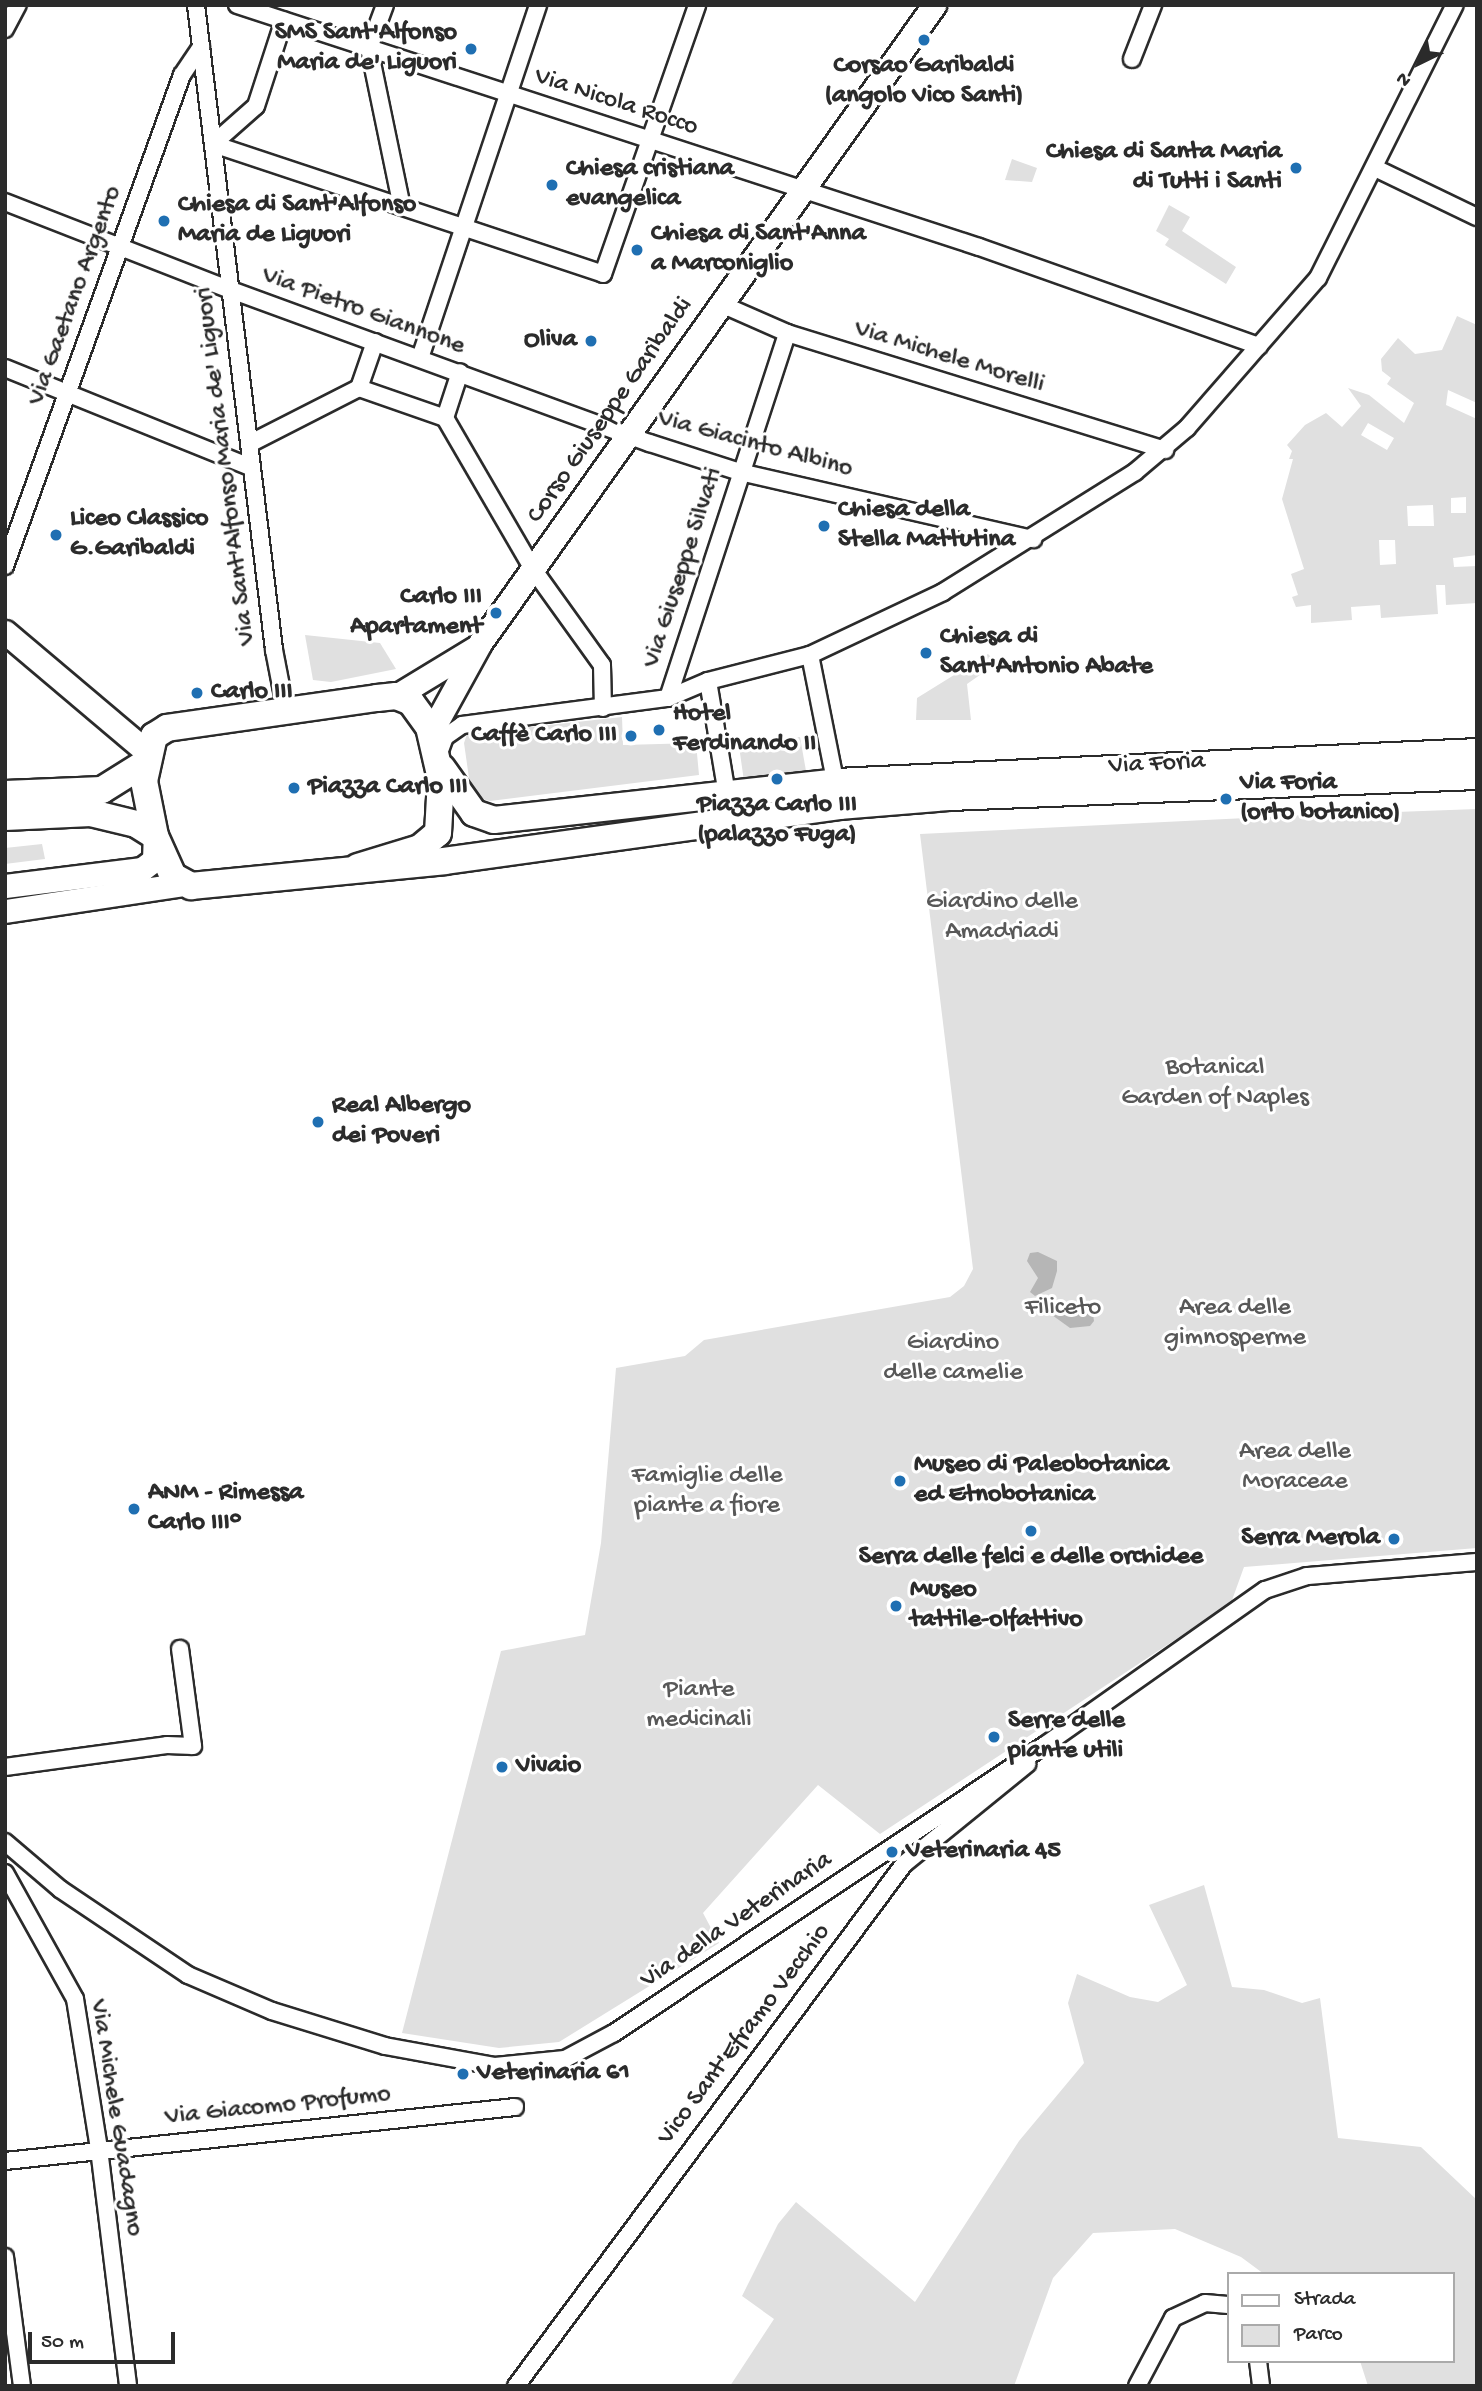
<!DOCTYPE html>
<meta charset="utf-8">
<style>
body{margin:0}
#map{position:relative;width:1482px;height:2391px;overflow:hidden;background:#fff;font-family:"Gochi Hand",sans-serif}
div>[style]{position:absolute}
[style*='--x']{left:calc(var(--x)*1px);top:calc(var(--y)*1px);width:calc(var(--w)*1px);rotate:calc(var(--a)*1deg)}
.green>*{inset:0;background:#e0e0e0}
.water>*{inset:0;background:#b6b6b6}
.roads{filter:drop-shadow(2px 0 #2b2b2b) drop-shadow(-2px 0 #2b2b2b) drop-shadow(0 2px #2b2b2b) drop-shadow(0 -2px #2b2b2b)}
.street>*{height:16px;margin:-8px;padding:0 8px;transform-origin:8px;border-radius:8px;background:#fff}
.secondary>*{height:23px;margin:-11.5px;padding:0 11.5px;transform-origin:11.5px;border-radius:11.5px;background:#fff}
.primary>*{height:26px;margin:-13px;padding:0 13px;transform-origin:13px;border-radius:13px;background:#fff}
.dots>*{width:19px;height:19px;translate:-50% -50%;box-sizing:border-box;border:4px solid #fff;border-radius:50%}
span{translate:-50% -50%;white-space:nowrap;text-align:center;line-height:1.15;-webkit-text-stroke:6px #fff;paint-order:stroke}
.poi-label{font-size:26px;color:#2b2b2b;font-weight:700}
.right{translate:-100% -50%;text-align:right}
.left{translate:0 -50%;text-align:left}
.street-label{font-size:26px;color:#2b2b2b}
.park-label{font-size:26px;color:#585858}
.frame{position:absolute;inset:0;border:7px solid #2b2b2b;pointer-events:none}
.legend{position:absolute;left:1227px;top:2272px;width:228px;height:91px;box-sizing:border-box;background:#fff;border:2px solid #aaa;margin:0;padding:9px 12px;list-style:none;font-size:21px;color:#2b2b2b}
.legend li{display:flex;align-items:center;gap:14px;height:35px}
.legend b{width:35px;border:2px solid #aaa}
.north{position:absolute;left:1384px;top:28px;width:70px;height:70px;-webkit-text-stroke:5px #fff;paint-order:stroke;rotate:223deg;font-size:19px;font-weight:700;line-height:28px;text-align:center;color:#2b2b2b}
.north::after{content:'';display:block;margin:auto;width:24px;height:32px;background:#2b2b2b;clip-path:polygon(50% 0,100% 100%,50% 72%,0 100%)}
.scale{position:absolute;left:28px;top:2332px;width:147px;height:32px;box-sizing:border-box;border:4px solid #2b2b2b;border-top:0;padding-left:9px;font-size:21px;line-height:24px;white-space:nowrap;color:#2b2b2b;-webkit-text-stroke:5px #fff;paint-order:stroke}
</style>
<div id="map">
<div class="green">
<i style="clip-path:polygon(1012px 159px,1037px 168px,1032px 182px,1005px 180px)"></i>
<i style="clip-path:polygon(1169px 205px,1190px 217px,1182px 231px,1236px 267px,1226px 284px,1165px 245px,1169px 239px,1156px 231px)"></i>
<i style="clip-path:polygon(evenodd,1457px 316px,1477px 325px,1477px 403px,1448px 390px,1446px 405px,1477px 419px,1477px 555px,1453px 558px,1454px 567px,1477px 566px,1477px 603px,1446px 605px,1445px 585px,1436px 585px,1438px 614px,1381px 618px,1380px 605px,1351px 607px,1352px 620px,1311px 623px,1311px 605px,1296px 607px,1292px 597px,1298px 595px,1291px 574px,1304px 569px,1282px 499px,1293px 459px,1289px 459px,1292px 451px,1287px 445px,1305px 425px,1326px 413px,1342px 427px,1361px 406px,1348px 388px,1369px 395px,1404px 423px,1414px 403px,1387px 384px,1391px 378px,1382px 371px,1381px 359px,1398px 338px,1415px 354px,1442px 350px,1457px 316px,1368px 423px,1394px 438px,1387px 450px,1361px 435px,1368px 423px,1457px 316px,1466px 497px,1466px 513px,1451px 513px,1451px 498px,1466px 497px,1457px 316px,1433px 505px,1434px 526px,1408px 526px,1407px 506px,1433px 505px,1457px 316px,1379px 540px,1395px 540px,1396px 564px,1380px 565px,1379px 540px)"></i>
<i style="clip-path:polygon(305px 635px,380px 643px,396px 669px,331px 682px,313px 680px)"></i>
<i style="clip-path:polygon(988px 654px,997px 663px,967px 684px,971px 720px,916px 720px,917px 698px)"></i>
<i style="clip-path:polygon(622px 717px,623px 745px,696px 743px,699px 775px,490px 801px,477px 798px,470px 785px,464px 743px,467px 734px)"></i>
<i style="clip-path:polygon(800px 737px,806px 771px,744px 781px,739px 746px)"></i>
<i style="clip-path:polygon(1368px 806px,1369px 813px,1477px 809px,1477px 1548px,1244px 1567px,1231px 1603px,880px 1834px,818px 1785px,703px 1913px,719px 1943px,559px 2042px,499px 2048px,402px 2033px,501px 1651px,585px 1635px,601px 1543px,616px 1368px,685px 1356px,704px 1340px,950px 1297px,964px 1286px,973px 1269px,920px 834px,1305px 815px,1306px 807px)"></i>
<i style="clip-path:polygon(42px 844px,45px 859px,5px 864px,5px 848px)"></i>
<i style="clip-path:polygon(1204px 1885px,1232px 1987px,1264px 1990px,1302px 2003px,1320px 1998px,1338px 2138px,1421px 2147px,1477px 2200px,1477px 2386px,1368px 2386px,1360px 2361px,1452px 2361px,1452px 2274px,1264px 2274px,1241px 2257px,1175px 2229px,1093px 2233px,1053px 2278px,1014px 2386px,730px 2386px,774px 2319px,742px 2296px,778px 2224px,796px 2202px,915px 2302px,1019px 2141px,1084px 2063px,1068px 2003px,1077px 1974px,1130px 1997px,1158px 2002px,1187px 1985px,1149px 1905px)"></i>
</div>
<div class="water">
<i style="clip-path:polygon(1038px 1252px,1057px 1261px,1057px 1271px,1052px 1288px,1035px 1296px,1030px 1292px,1038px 1278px,1027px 1261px,1030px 1253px)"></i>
<i style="clip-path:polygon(1057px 1311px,1093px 1314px,1094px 1321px,1090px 1326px,1070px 1328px,1052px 1315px)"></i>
</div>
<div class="roads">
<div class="street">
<i style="--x:196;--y:5;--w:650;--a:83.1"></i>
<i style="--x:274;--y:650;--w:63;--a:79"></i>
<i style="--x:237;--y:5;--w:780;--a:18.06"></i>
<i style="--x:979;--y:247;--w:297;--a:19.5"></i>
<i style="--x:385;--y:5;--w:46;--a:110.4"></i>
<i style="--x:369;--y:48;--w:162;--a:78.3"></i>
<i style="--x:5;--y:29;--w:27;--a:-62"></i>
<i style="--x:1132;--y:59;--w:58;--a:-68.7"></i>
<i style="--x:213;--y:144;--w:411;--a:18.4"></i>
<i style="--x:603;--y:274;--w:285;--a:-70.7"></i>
<i style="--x:213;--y:144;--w:57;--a:-41.5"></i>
<i style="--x:256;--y:106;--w:90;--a:-72"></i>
<i style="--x:1375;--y:168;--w:113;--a:25.7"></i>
<i style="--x:5;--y:202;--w:243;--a:21.3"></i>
<i style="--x:231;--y:290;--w:446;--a:20.1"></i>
<i style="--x:650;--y:443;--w:95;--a:17.9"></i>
<i style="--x:740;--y:472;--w:301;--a:12.9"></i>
<i style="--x:721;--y:304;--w:72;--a:23.7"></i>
<i style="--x:787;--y:333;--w:396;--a:17.2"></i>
<i style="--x:375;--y:342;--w:49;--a:109.2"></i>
<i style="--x:359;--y:388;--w:91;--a:19.2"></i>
<i style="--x:445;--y:418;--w:48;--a:-71.9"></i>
<i style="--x:420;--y:358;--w:372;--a:-71.5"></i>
<i style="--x:5;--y:368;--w:266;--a:22"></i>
<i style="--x:445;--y:418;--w:175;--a:59.8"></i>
<i style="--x:533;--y:569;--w:118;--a:54.3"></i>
<i style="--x:602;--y:665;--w:43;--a:88.7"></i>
<i style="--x:249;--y:444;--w:123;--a:-27"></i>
<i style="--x:5;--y:566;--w:522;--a:-70.18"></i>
<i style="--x:182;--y:75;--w:34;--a:-56"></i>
<i style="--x:810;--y:655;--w:138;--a:78.7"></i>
<i style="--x:708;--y:681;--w:116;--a:80.5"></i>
<i style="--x:668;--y:698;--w:384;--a:-71.9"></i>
<i style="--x:438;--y:756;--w:20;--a:-70"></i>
<i style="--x:445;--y:737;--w:21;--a:-35"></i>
<i style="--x:462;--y:725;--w:208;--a:-7.5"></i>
<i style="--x:668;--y:698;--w:43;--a:-23"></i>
<i style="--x:708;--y:681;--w:105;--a:-14.3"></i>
<i style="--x:810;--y:655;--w:147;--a:-25.3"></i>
<i style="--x:943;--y:592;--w:226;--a:-32"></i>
<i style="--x:1135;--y:472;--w:68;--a:-40.2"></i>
<i style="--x:1187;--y:428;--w:199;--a:-48.9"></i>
<i style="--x:1318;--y:278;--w:305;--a:-63.4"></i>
<i style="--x:5;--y:1767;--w:163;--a:-7.7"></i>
<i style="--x:167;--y:1745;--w:26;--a:2"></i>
<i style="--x:193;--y:1746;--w:98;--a:-97.6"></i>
<i style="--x:5;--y:1842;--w:72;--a:40.5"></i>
<i style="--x:60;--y:1889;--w:154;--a:33.9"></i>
<i style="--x:188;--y:1975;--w:91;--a:23.2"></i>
<i style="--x:272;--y:2011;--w:118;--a:17.2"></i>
<i style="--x:385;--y:2046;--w:112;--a:10.3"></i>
<i style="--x:495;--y:2066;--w:70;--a:-5.7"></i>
<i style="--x:565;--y:2059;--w:55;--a:-28"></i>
<i style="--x:614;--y:2033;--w:518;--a:-33.75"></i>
<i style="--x:1045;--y:1745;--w:269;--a:-35.2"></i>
<i style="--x:1265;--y:1590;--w:44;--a:-18.4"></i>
<i style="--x:1307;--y:1576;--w:171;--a:-4.7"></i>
<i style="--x:5;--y:1873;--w:144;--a:60.9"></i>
<i style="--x:75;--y:1999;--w:152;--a:80.9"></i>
<i style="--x:99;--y:2149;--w:239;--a:83"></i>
<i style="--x:5;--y:2161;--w:513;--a:-6.04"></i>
<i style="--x:5;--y:2257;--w:130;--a:82.5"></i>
<i style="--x:1258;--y:2361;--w:25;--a:83"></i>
<i style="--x:516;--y:2386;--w:650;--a:-53.38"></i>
<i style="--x:904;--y:1864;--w:159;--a:-39.1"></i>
<i style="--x:1137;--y:2386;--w:77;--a:-62.1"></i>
<i style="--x:1173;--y:2318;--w:35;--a:-25"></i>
<i style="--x:1205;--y:2303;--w:23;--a:5"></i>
</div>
<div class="secondary">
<i style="--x:5;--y:632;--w:187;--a:40.2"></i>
<i style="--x:396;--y:696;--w:92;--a:-31.3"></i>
<i style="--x:430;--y:734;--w:104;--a:-61.2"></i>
<i style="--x:480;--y:643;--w:783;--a:-54.56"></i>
<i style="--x:5;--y:886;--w:138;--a:-7.1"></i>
<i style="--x:142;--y:869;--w:15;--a:-37"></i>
<i style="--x:154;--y:860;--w:24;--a:-88"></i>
<i style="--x:5;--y:911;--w:180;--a:-8.6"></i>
</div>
<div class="primary">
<i style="--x:442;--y:768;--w:55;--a:54.6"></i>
<i style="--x:474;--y:813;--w:21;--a:19"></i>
<i style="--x:494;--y:820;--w:345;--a:-6.3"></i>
<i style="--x:837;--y:782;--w:641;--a:-2.68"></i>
<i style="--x:5;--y:794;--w:97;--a:-2.4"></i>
<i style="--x:102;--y:790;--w:51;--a:-32.1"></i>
<i style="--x:5;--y:817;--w:86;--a:-2.7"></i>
<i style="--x:91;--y:813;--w:46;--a:13.7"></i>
<i style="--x:136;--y:824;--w:22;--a:32"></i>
<i style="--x:358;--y:867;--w:65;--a:-17"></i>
<i style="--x:420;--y:848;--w:23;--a:-40"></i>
<i style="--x:438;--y:833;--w:54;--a:-86.8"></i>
<i style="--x:441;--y:779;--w:53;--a:-103"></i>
<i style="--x:429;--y:727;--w:31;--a:-126"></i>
<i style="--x:411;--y:702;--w:16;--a:-158"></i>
<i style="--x:396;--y:696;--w:19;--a:174"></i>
<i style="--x:377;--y:698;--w:212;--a:171.9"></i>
<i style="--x:167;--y:728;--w:15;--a:148"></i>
<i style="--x:154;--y:736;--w:46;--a:102.5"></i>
<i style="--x:144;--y:781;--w:56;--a:78.7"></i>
<i style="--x:155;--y:836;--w:44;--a:65.8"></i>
<i style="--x:173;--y:876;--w:21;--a:29"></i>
<i style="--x:191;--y:886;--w:254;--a:-5.6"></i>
<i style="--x:444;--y:861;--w:399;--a:-7.9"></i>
<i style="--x:839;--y:806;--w:110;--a:-4.7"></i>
<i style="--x:949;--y:797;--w:528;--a:-2.28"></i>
</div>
</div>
<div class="dots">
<i style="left:924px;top:40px;background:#1f6fb2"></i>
<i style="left:471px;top:49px;background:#1f6fb2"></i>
<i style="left:1296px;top:168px;background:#1f6fb2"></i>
<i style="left:552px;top:185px;background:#1f6fb2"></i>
<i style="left:164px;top:221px;background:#1f6fb2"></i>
<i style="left:637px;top:250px;background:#1f6fb2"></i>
<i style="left:591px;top:341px;background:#1f6fb2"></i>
<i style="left:824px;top:526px;background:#1f6fb2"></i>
<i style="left:56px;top:535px;background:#1f6fb2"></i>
<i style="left:496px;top:613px;background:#1f6fb2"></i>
<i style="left:926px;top:653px;background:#1f6fb2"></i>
<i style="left:197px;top:693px;background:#1f6fb2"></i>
<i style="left:659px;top:730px;background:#1f6fb2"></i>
<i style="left:631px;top:736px;background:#1f6fb2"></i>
<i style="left:777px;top:779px;background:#1f6fb2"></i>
<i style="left:294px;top:788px;background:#1f6fb2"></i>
<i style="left:1226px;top:799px;background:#1f6fb2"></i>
<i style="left:318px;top:1122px;background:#1f6fb2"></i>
<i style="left:900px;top:1481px;background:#1f6fb2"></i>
<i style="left:134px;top:1509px;background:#1f6fb2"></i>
<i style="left:1031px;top:1531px;background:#1f6fb2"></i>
<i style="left:1394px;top:1539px;background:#1f6fb2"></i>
<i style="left:896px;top:1606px;background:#1f6fb2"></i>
<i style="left:994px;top:1737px;background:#1f6fb2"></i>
<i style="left:502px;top:1767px;background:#1f6fb2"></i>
<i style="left:892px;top:1852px;background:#1f6fb2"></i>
<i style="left:463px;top:2074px;background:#1f6fb2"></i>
</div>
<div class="poi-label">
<span class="right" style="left:457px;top:49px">SMS Sant'Alfonso<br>Maria de' Liguori</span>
<span style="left:924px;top:82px">Corsao Garibaldi<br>(angolo Vico Santi)</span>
<span class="right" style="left:1282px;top:168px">Chiesa di Santa Maria<br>di Tutti i Santi</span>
<span class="left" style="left:566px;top:185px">Chiesa cristiana<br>evangelica</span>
<span class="left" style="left:178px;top:221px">Chiesa di Sant'Alfonso<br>Maria de Liguori</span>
<span class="left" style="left:651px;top:250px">Chiesa di Sant'Anna<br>a Marconiglio</span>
<span class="right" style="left:577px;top:341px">Oliva</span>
<span class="left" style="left:838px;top:526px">Chiesa della<br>Stella Mattutina</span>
<span class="left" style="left:70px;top:535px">Liceo Classico<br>G.Garibaldi</span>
<span class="right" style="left:482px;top:613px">Carlo III<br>Apartament</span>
<span class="left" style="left:940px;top:653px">Chiesa di<br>Sant'Antonio Abate</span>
<span class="left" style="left:211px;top:693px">Carlo III</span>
<span class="left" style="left:673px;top:730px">Hotel<br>Ferdinando II</span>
<span class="right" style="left:617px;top:736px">Caffè Carlo III</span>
<span class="left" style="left:1240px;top:799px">Via Foria<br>(orto botanico)</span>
<span class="left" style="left:308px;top:788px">Piazza Carlo III</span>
<span style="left:777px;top:821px">Piazza Carlo III<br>(palazzo Fuga)</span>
<span class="left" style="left:332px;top:1122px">Real Albergo<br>dei Poveri</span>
<span class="left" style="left:914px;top:1481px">Museo di Paleobotanica<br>ed Etnobotanica</span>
<span class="left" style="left:148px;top:1509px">ANM - Rimessa<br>Carlo III°</span>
<span class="right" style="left:1380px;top:1539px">Serra Merola</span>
<span style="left:1031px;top:1558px">Serra delle felci e delle orchidee</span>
<span class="left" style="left:910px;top:1606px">Museo<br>tattile-olfattivo</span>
<span class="left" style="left:1008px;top:1737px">Serre delle<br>piante utili</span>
<span class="left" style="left:516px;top:1767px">Vivaio</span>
<span class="left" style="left:906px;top:1852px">Veterinaria 45</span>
<span class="left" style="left:477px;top:2074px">Veterinaria 61</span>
</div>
<div class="street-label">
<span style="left:616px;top:103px;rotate:18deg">Via Nicola Rocco</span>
<span style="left:76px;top:296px;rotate:-70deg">Via Gaetano Argento</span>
<span style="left:363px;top:312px;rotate:20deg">Via Pietro Giannone</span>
<span style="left:949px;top:358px;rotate:17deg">Via Michele Morelli</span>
<span style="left:611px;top:411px;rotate:-55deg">Corso Giuseppe Garibaldi</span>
<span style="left:755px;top:445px;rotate:15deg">Via Giacinto Albino</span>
<span style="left:227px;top:466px;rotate:-97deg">Via Sant'Alfonso Maria de' Liguori</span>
<span style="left:684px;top:568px;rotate:-72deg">Via Giuseppe Silvati</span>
<span style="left:1157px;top:765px;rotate:-3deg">Via Foria</span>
<span style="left:737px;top:1921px;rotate:-34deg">Via della Veterinaria</span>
<span style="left:745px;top:2035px;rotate:-53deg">Vico Sant'Eframo Vecchio</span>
<span style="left:278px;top:2107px;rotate:-6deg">Via Giacomo Profumo</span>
<span style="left:115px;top:2118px;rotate:81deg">Via Michele Guadagno</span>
</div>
<div class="park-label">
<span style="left:1002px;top:918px">Giardino delle<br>Amadriadi</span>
<span style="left:1215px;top:1084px">Botanical<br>Garden of Naples</span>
<span style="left:1063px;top:1309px">Filiceto</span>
<span style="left:1235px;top:1324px">Area delle<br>gimnosperme</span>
<span style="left:953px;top:1359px">Giardino<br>delle camelie</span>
<span style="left:1295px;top:1468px">Area delle<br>Moraceae</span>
<span style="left:707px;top:1492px">Famiglie delle<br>piante a fiore</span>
<span style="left:699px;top:1706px">Piante<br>medicinali</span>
</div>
<div class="frame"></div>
<ul class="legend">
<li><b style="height:9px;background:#fff"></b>Strada</li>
<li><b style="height:19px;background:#e0e0e0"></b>Parco</li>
</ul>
<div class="north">N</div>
<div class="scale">50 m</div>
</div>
